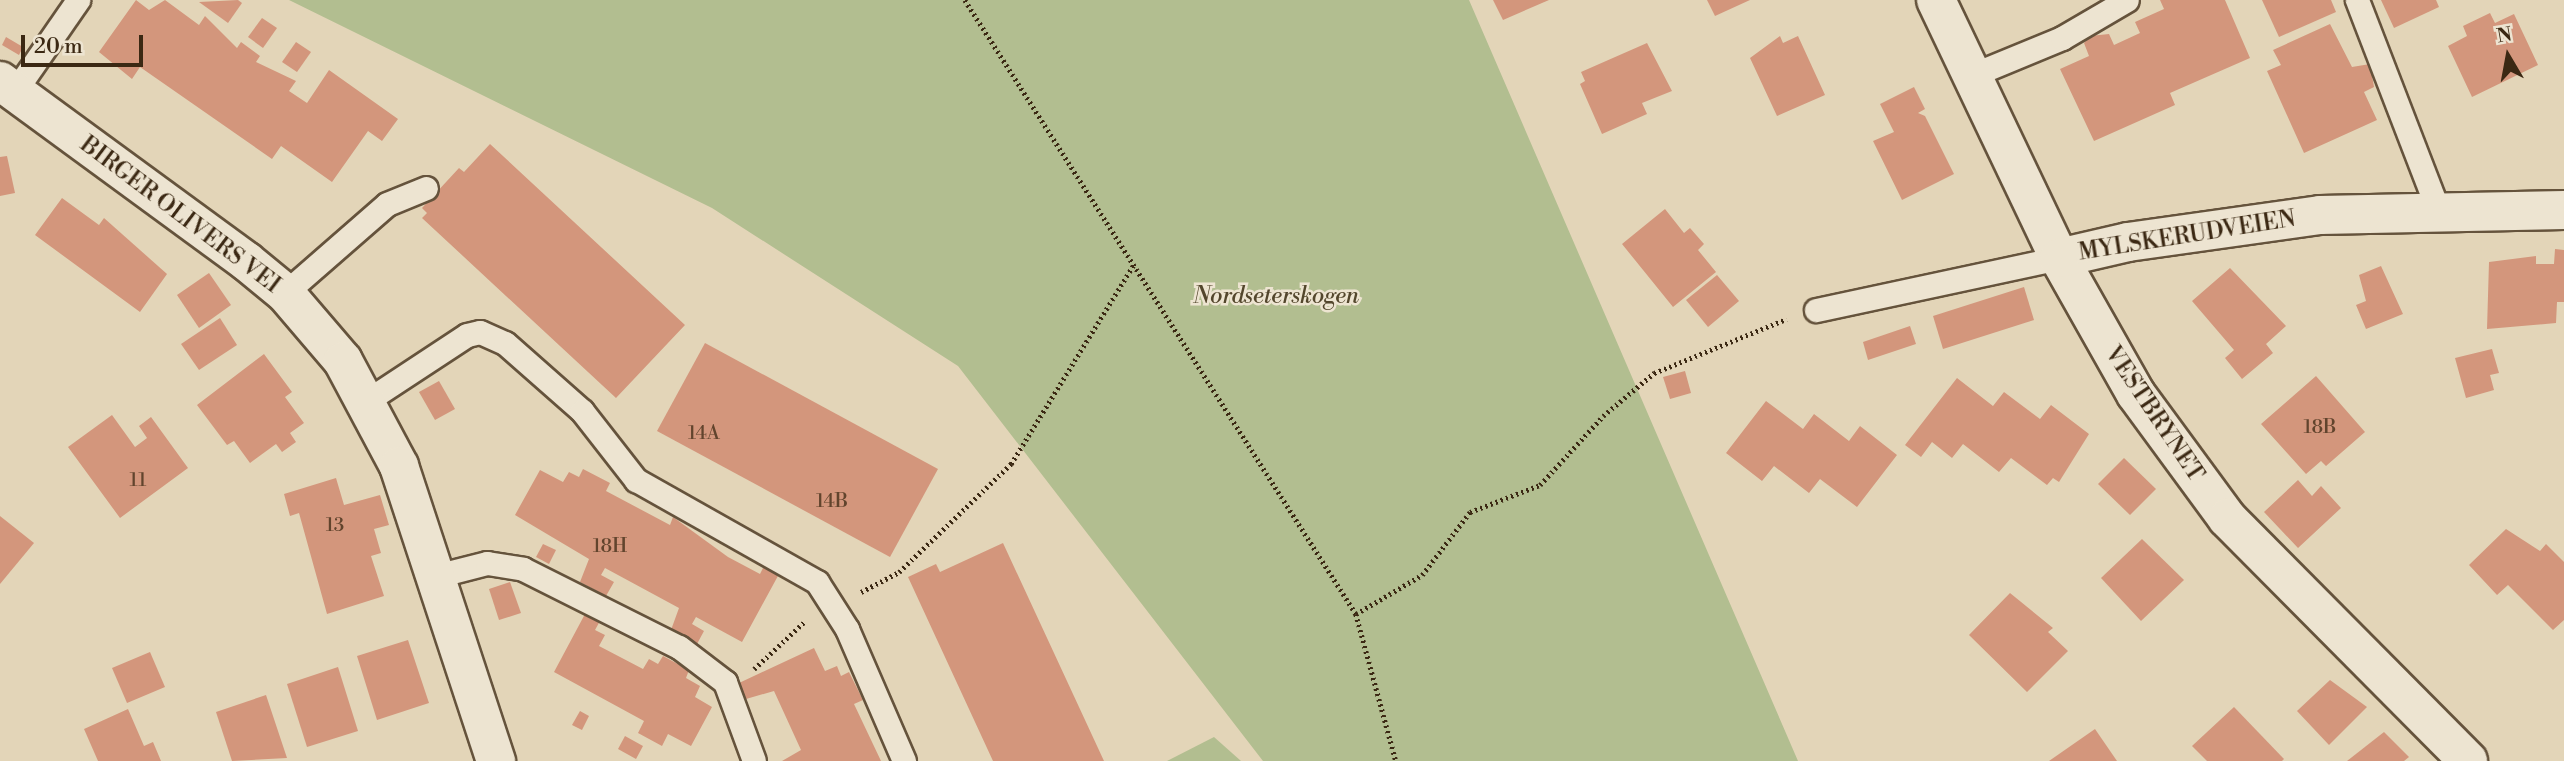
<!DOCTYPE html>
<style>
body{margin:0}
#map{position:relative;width:2564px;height:761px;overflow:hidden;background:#e3d5b8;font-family:"Libre Bodoni",serif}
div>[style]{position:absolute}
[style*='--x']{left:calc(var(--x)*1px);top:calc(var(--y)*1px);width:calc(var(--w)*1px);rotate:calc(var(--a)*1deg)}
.green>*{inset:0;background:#b2be90}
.building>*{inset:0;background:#d3967c}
.path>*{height:4.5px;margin-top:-2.25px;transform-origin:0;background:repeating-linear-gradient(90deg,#3b2813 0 2px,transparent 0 5.5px)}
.roads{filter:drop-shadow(2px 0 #65533c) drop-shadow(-2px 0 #65533c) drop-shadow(0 2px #65533c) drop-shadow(0 -2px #65533c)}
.lane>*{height:23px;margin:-11.5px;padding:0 11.5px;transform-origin:11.5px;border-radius:11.5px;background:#ede4d1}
.street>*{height:38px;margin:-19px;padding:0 19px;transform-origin:19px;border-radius:19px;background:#ede4d1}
span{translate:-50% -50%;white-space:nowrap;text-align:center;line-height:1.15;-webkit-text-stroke:5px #ede4d1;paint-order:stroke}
.number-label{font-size:19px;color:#61442d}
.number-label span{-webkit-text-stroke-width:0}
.street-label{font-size:23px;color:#3b2813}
.park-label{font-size:23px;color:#53462c;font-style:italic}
.north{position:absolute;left:2473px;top:21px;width:70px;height:70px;-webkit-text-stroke:5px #ede4d1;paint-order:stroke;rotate:350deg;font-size:19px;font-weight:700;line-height:28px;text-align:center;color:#3b2813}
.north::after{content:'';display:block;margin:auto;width:24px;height:32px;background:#3b2813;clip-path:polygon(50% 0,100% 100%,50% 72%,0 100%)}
.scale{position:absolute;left:21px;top:35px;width:122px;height:32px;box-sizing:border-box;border:4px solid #3b2813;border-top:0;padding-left:9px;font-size:21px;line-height:24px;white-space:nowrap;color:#3b2813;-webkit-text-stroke:5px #ede4d1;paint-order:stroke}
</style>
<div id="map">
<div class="green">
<i style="clip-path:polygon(289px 0,1469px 0,1798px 761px,1263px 761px,958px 366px,712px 208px)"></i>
<i style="clip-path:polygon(1214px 737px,1241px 761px,1167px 761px)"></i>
</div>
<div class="building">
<i style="clip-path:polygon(136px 0,149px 10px,165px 0,199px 25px,205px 16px,237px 48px,241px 42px,260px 56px,256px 62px,296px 81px,289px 91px,307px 103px,329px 70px,398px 119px,382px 141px,368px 131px,332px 182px,281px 146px,272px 159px,140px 67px,132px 79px,99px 52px)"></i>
<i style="clip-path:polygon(238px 0,242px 3px,228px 23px,199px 2px)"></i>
<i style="clip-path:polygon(1493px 0,1549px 0,1503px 20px)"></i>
<i style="clip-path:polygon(1707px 0,1750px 0,1715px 16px)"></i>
<i style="clip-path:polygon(2160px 0,2225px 0,2250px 58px,2170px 93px,2175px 105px,2094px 141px,2060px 69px,2089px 56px,2084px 43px,2090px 36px,2109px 34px,2114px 45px,2140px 33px,2135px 22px,2164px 9px)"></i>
<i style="clip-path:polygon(2262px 0,2331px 0,2336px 12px,2279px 37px)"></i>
<i style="clip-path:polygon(2381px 0,2436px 0,2439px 7px,2394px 28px)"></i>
<i style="clip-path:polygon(2490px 13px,2495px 23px,2514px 14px,2538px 65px,2472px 97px,2448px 46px,2467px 36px,2463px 26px)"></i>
<i style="clip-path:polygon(262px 18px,277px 28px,263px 48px,248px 37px)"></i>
<i style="clip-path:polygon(2330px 24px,2352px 67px,2370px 64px,2374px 87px,2364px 92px,2377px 120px,2304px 153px,2267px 71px,2281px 65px,2273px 50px)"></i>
<i style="clip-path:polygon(1780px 36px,1783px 43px,1798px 36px,1825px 95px,1777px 116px,1750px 58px)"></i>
<i style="clip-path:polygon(6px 37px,23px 47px,19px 55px,2px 45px)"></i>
<i style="clip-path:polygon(296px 42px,311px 52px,297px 72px,282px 62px)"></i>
<i style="clip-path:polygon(1647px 43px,1672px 91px,1642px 103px,1647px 114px,1602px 134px,1580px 84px,1585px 81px,1581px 72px)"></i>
<i style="clip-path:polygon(1914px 87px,1925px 109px,1918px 113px,1925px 116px,1954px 174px,1902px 200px,1873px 141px,1894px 132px,1880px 104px)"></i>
<i style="clip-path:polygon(490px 144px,685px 325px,616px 398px,422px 218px,427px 213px,422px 208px,459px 168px,464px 172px)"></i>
<i style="clip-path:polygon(7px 156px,15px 193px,0 196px,0 157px)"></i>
<i style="clip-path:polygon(62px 198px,99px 225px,104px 218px,167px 274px,140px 312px,35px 235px)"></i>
<i style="clip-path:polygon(1665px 209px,1684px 233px,1690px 228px,1704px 244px,1698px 250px,1716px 272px,1673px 307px,1622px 244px)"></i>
<i style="clip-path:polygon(2555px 249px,2564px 250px,2564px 302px,2557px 302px,2556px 323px,2487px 329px,2489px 262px,2536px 256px,2536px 264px,2554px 264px)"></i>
<i style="clip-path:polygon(2381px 266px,2403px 314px,2366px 329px,2356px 305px,2366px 301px,2359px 275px)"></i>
<i style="clip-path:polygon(2230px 268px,2286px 326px,2266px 344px,2273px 353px,2242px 379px,2225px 358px,2234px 350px,2192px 301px)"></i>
<i style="clip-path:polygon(209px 273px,231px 305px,199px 328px,177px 295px)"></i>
<i style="clip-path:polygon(1717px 275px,1739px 301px,1708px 327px,1686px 300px)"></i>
<i style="clip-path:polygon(2024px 287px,2034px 320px,1943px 349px,1933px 316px)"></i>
<i style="clip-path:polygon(220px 318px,237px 345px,199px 370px,181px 344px)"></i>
<i style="clip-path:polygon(1910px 326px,1916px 344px,1868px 360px,1863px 342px)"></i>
<i style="clip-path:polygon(705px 343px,938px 469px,890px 557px,657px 431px)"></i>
<i style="clip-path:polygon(2492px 349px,2499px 373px,2490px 375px,2494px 390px,2466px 398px,2455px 358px)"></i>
<i style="clip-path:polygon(264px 354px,292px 392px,285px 397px,304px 423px,290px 433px,296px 442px,282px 452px,276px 444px,250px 463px,234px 441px,227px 445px,197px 405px)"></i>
<i style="clip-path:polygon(1685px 371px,1691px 393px,1670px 399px,1663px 377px)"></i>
<i style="clip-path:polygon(2316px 376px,2365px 432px,2326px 466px,2321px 461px,2306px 474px,2261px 424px)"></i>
<i style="clip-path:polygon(1957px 378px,1993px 406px,2004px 392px,2040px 419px,2051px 405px,2089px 434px,2059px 482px,2053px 478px,2047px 485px,2011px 458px,1999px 472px,1963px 444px,1952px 458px,1932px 442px,1921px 457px,1905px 445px)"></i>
<i style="clip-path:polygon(439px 381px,455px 409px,435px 420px,419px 392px)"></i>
<i style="clip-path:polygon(1766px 401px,1803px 429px,1814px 414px,1849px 441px,1860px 426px,1897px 455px,1857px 507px,1820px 479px,1809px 493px,1774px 466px,1762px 481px,1726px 453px)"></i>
<i style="clip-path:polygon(112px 415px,135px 447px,147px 438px,139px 426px,151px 417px,188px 468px,120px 518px,68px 447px)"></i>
<i style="clip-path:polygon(2124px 458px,2156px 489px,2130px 515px,2098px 484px)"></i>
<i style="clip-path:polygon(583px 469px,610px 483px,606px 491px,670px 525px,673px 517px,728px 557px,760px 574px,764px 566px,779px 574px,742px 642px,696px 617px,692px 624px,704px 631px,697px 644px,671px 630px,679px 608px,605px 568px,601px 575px,614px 582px,606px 596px,580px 582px,589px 559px,515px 515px,540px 470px,563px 482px,569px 472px,579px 477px)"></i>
<i style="clip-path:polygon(336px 478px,344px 505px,380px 495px,389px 525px,374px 529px,381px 553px,371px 556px,384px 596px,327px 614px,299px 513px,290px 516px,284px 494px)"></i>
<i style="clip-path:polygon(2298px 480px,2312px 496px,2321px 486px,2341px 508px,2298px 548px,2264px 512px)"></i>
<i style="clip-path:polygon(0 516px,34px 543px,0 584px)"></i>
<i style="clip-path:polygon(2506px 529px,2540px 551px,2546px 544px,2564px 562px,2564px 620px,2553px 630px,2508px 585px,2497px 595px,2469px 565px)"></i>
<i style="clip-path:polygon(2142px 539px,2184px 580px,2141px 621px,2101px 578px)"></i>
<i style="clip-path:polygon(1003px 543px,1104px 761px,993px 761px,908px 577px,936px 564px,940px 572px)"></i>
<i style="clip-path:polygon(543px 544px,556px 550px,549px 564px,536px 557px)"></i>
<i style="clip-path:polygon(510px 582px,521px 613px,499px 620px,489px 589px)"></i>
<i style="clip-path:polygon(2010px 593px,2053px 628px,2048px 632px,2068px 651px,2027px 692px,1969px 635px)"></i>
<i style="clip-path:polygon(585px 614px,600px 621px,595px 630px,605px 635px,599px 646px,643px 669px,649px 659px,658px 664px,663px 656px,689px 670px,686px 678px,700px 686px,695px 697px,712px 707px,691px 746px,668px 734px,662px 746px,638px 733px,644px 721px,554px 672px)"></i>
<i style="clip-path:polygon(408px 640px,429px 703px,377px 720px,357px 656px)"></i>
<i style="clip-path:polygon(814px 648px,825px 671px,837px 666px,841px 676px,849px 672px,863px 700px,854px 704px,881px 761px,782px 761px,801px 750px,774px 691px,746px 699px,739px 683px)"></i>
<i style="clip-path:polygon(150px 652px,165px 687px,127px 703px,112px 668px)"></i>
<i style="clip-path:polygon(338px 667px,358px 731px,307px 747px,287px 684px)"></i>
<i style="clip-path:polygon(2330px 680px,2367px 707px,2329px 745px,2297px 711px)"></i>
<i style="clip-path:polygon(266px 695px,287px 758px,232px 761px,216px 712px)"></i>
<i style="clip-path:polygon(2234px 707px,2284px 759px,2282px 761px,2207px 761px,2192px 746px)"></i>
<i style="clip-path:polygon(128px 709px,144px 746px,153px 742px,161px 761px,98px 761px,84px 729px)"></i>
<i style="clip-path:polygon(580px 711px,589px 716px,582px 730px,572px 725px)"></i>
<i style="clip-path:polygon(2095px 729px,2117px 761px,2049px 761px)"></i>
<i style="clip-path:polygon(2384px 732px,2409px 757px,2404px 761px,2347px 761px)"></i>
<i style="clip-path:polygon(625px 736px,643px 746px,636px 759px,618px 749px)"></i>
</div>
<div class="path">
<i style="--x:965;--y:0;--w:728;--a:57.51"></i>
<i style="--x:1356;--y:614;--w:152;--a:74.8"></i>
<i style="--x:861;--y:592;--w:43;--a:-27.8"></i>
<i style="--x:899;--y:572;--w:156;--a:-44"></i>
<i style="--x:1011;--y:464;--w:235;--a:-58.4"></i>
<i style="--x:1356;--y:614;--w:77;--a:-30.6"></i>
<i style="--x:1422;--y:575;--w:79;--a:-52.7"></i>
<i style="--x:1470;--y:512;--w:75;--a:-21.1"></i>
<i style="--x:1540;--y:485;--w:93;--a:-47.6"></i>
<i style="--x:1603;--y:416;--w:67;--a:-40.1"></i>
<i style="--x:1654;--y:373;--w:143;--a:-22.2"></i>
<i style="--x:754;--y:669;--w:69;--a:-43.2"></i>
</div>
<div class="roads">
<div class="lane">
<i style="--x:2357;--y:0;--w:227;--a:68.9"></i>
<i style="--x:1970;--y:76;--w:100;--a:-22.4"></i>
<i style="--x:2062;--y:38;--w:75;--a:-30.3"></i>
<i style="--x:15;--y:91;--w:111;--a:-55.3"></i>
<i style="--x:285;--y:293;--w:135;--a:-41.1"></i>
<i style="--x:387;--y:204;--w:42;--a:-22.3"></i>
<i style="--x:1816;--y:310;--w:249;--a:-12.1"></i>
<i style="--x:368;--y:400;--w:118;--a:-33.3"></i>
<i style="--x:467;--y:335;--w:13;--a:-13"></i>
<i style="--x:480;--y:332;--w:27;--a:24"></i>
<i style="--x:505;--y:343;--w:103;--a:41.4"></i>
<i style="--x:582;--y:411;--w:88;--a:52"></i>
<i style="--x:636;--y:480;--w:208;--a:29.4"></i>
<i style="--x:817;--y:582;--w:56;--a:57.4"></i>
<i style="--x:847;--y:629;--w:144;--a:66.6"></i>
<i style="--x:436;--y:576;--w:53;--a:-14.3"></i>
<i style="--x:487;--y:563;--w:36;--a:9"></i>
<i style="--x:523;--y:569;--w:174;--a:26.6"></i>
<i style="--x:679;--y:647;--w:58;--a:37.3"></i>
<i style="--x:725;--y:682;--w:84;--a:69.8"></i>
</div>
<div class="street">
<i style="--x:1936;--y:0;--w:286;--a:64.5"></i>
<i style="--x:2059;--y:258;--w:156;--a:60.5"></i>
<i style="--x:2136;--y:394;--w:154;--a:53.7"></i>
<i style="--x:2227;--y:518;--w:342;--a:45.2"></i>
<i style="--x:0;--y:81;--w:305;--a:36.2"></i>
<i style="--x:246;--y:261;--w:50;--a:39.4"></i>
<i style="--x:285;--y:293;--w:89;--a:49.5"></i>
<i style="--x:343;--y:361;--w:119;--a:61.9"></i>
<i style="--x:399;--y:466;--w:311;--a:71.8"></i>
<i style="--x:2059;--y:258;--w:71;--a:-13.1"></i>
<i style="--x:2128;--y:242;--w:194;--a:-8"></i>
<i style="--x:2320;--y:215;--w:244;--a:-1.2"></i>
</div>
</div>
<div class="number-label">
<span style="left:2320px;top:428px">18B</span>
<span style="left:704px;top:434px">14A</span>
<span style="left:138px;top:481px">11</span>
<span style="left:832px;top:502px">14B</span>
<span style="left:335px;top:526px">13</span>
<span style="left:610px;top:547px">18H</span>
</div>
<div class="street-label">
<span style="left:180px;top:215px;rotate:37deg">BIRGER OLIVERS VEI</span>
<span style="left:2187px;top:236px;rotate:-9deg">MYLSKERUDVEIEN</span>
<span style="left:2154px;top:414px;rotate:56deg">VESTBRYNET</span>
</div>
<div class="park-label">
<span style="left:1276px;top:296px">Nordseterskogen</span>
</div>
<div class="north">N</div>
<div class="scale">20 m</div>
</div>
